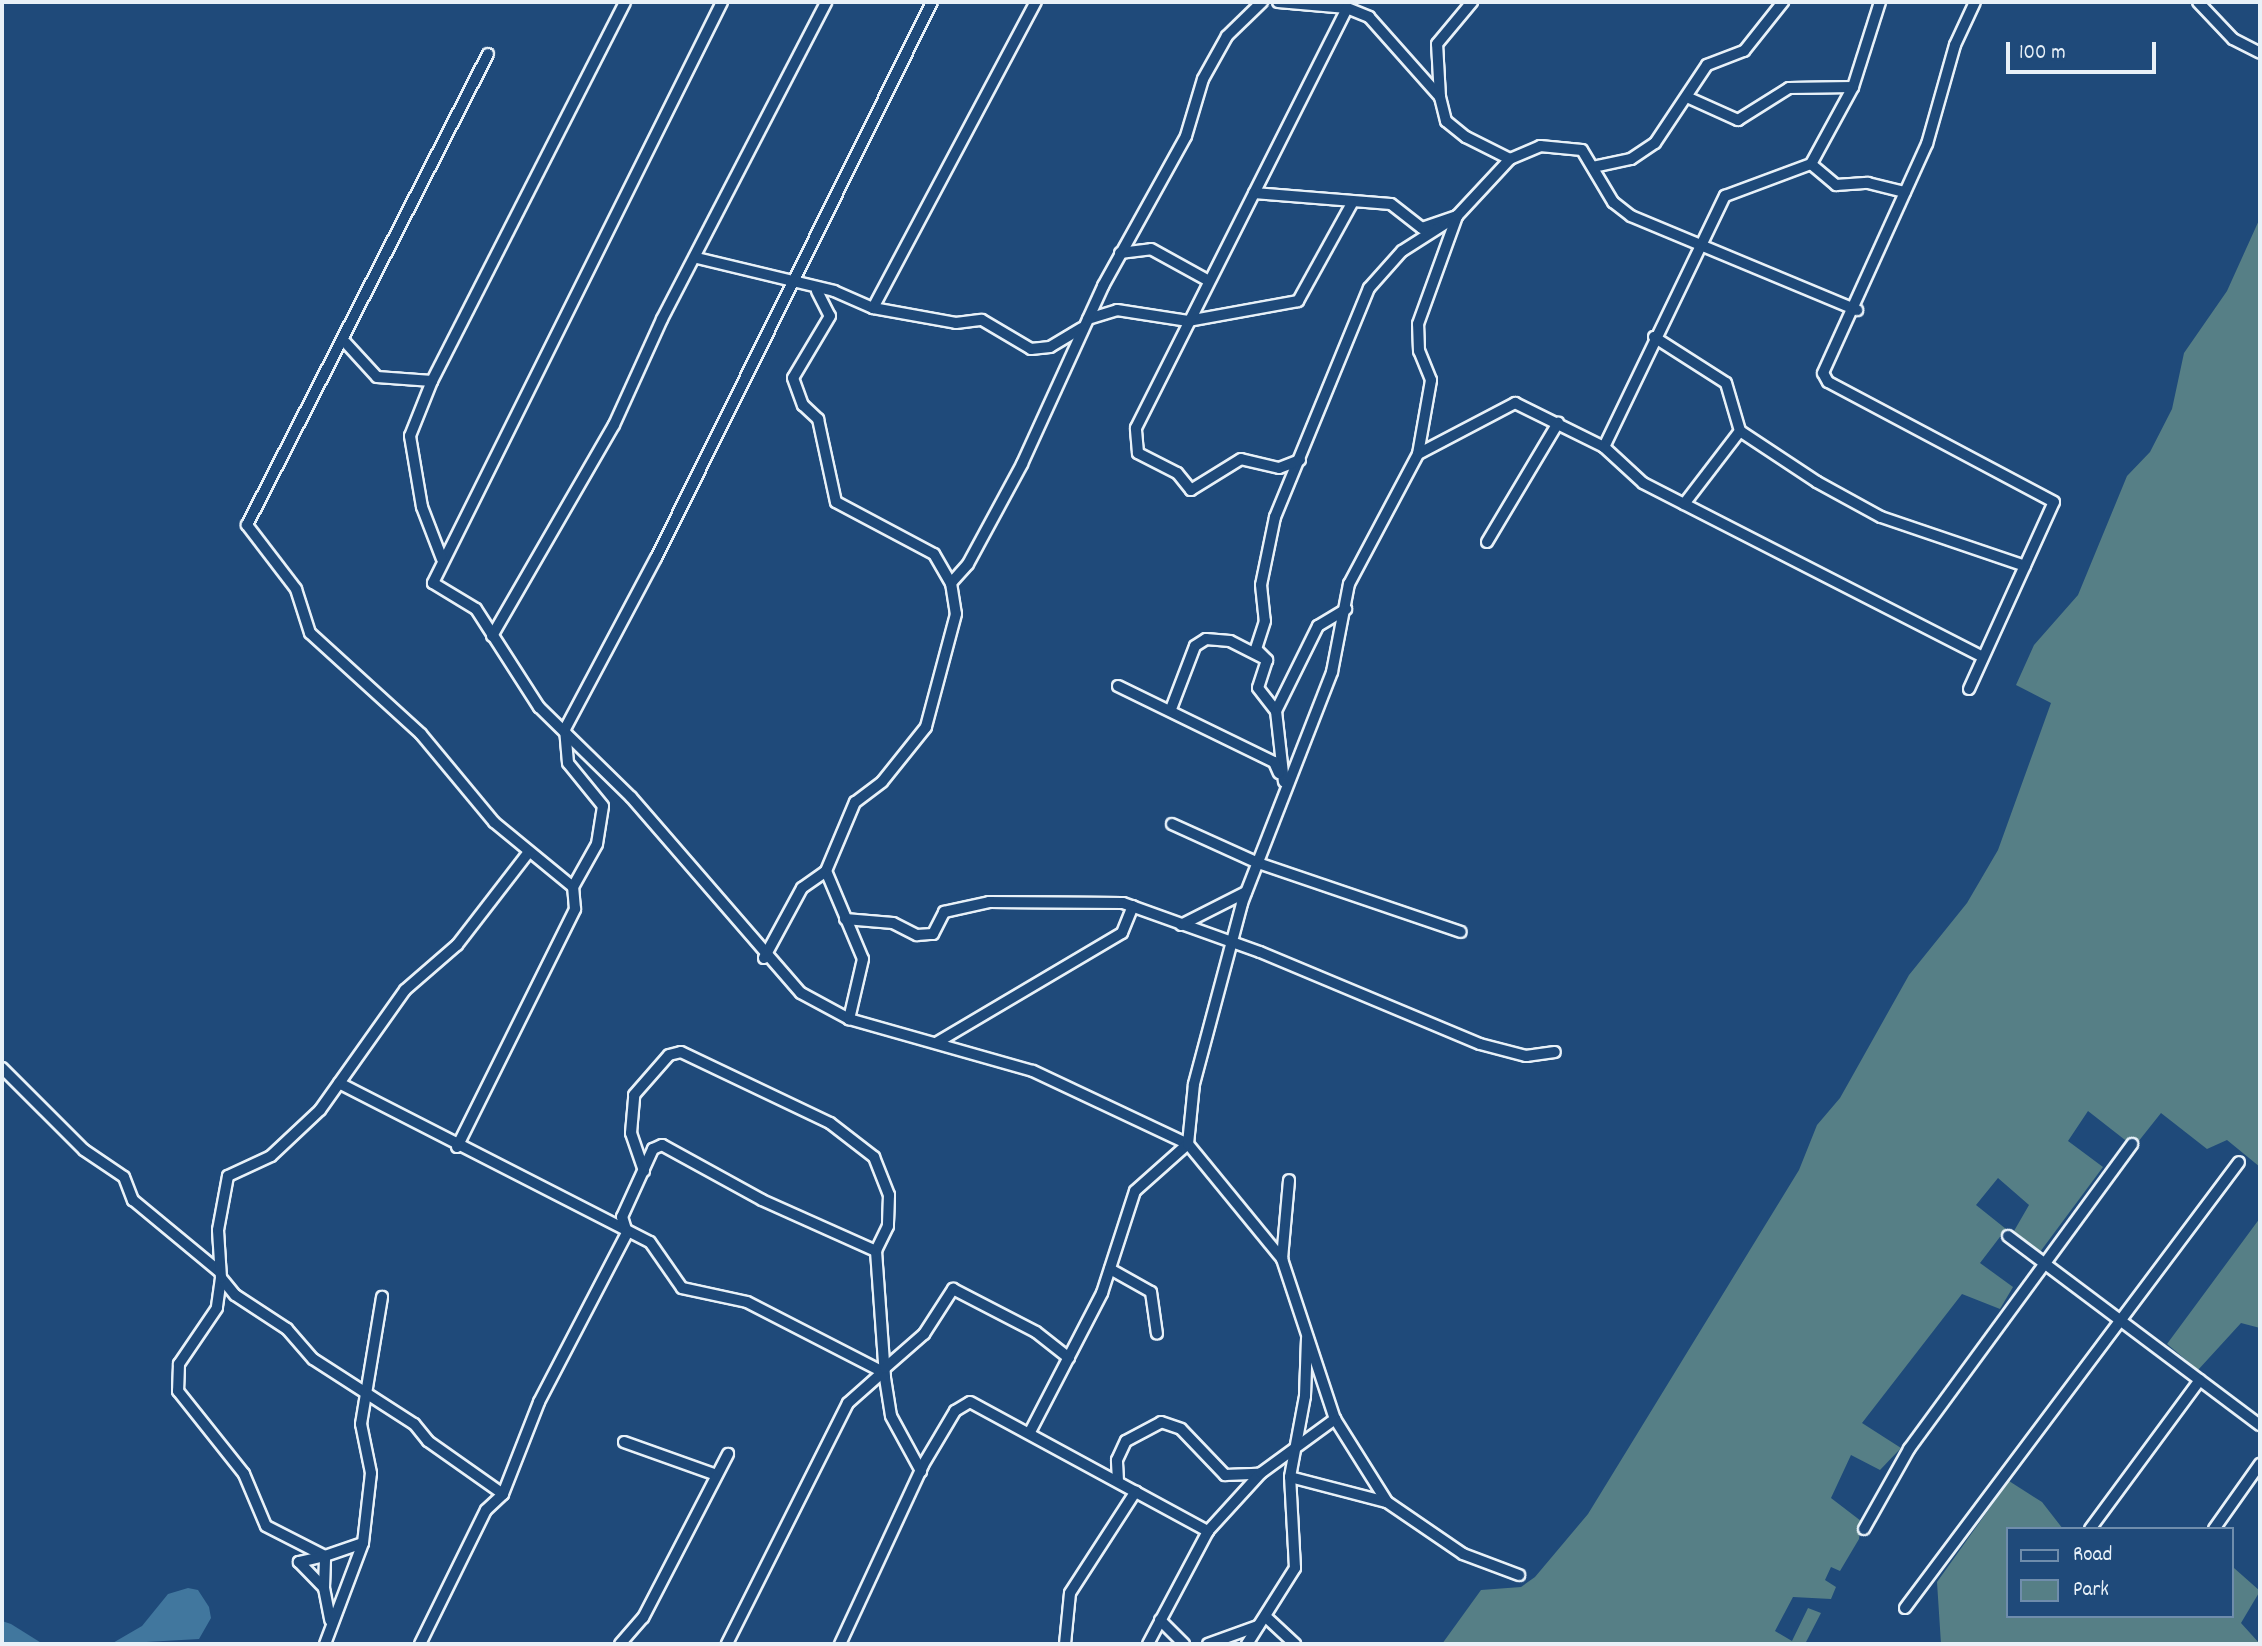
<!DOCTYPE html>
<style>
body{margin:0}
#map{position:relative;width:2262px;height:1646px;overflow:hidden;background:#1f4a7a;font-family:Dekko,sans-serif}
div>[style]{position:absolute}
[style*='--x']{left:calc(var(--x)*1px);top:calc(var(--y)*1px);width:calc(var(--w)*1px);rotate:calc(var(--a)*1deg)}
.green>*{inset:0;background:#567f86}
.water>*{inset:0;background:#41779e}
.roads{filter:drop-shadow(2px 0 #e8f1f8) drop-shadow(-2px 0 #e8f1f8) drop-shadow(0 2px #e8f1f8) drop-shadow(0 -2px #e8f1f8)}
.minor>*{height:10px;margin:-5px;padding:0 5px;transform-origin:5px;border-radius:5px;background:#1f4a7a}
span{translate:-50% -50%;white-space:nowrap;text-align:center;line-height:1.15;-webkit-text-stroke:7px #1f4a7a;paint-order:stroke}
.frame{position:absolute;inset:0;border:4px solid #e8f1f8;pointer-events:none}
.legend{position:absolute;left:2006px;top:1527px;width:228px;height:91px;box-sizing:border-box;background:#1f4a7a;border:2px solid #6f8dac;margin:0;padding:9px 12px;list-style:none;font-size:21px;color:#e8f1f8}
.legend li{display:flex;align-items:center;gap:14px;height:35px}
.legend b{width:35px;border:2px solid #6f8dac}
.scale{position:absolute;left:2006px;top:42px;width:150px;height:32px;box-sizing:border-box;border:4px solid #e8f1f8;border-top:0;padding-left:9px;font-size:21px;line-height:24px;white-space:nowrap;color:#e8f1f8;-webkit-text-stroke:5px #1f4a7a;paint-order:stroke}
</style>
<div id="map">
<div class="green">
<i style="clip-path:polygon(2260px 178px,2260px 1167px,2227px 1140px,2207px 1149px,2161px 1113px,2134px 1147px,2088px 1111px,2068px 1141px,2103px 1167px,2040px 1252px,2014px 1231px,2029px 1205px,1998px 1178px,1976px 1205px,2006px 1229px,1980px 1263px,2013px 1287px,2000px 1309px,1962px 1294px,1862px 1423px,1901px 1448px,1880px 1470px,1851px 1455px,1831px 1498px,1861px 1521px,1859px 1539px,1840px 1571px,1831px 1567px,1825px 1580px,1836px 1587px,1831px 1599px,1793px 1597px,1775px 1631px,1792px 1641px,1808px 1608px,1821px 1613px,1805px 1644px,1442px 1644px,1481px 1590px,1521px 1587px,1535px 1577px,1588px 1514px,1799px 1170px,1817px 1125px,1840px 1098px,1909px 975px,1967px 903px,1998px 850px,2051px 703px,2016px 685px,2034px 645px,2078px 595px,2127px 476px,2150px 452px,2172px 409px,2184px 353px,2227px 291px,2260px 218px)"></i>
<i style="clip-path:polygon(2260px 1218px,2260px 1328px,2241px 1323px,2198px 1370px,2167px 1344px)"></i>
<i style="clip-path:polygon(2009px 1481px,2042px 1502px,2063px 1529px,2008px 1529px,2008px 1616px,2232px 1616px,2234px 1568px,2260px 1591px,2241px 1623px,2260px 1644px,1941px 1644px,1937px 1582px)"></i>
</div>
<div class="water">
<i style="clip-path:polygon(188px 1588px,198px 1590px,209px 1607px,211px 1618px,199px 1639px,111px 1644px,142px 1626px,168px 1594px)"></i>
<i style="clip-path:polygon(2px 1621px,11px 1624px,43px 1644px,2px 1644px)"></i>
</div>
<div class="roads">
<div class="minor">
<i style="--x:722;--y:2;--w:649;--a:116.45"></i>
<i style="--x:433;--y:583;--w:50;--a:31.2"></i>
<i style="--x:476;--y:609;--w:117;--a:57.3"></i>
<i style="--x:539;--y:707;--w:129;--a:44.4"></i>
<i style="--x:631;--y:797;--w:259;--a:49.1"></i>
<i style="--x:801;--y:993;--w:55;--a:28.4"></i>
<i style="--x:849;--y:1019;--w:191;--a:15.8"></i>
<i style="--x:1033;--y:1071;--w:171;--a:25.2"></i>
<i style="--x:1188;--y:1144;--w:149;--a:50.7"></i>
<i style="--x:1282;--y:1259;--w:169;--a:71.7"></i>
<i style="--x:1335;--y:1419;--w:98;--a:57.9"></i>
<i style="--x:1387;--y:1502;--w:92;--a:34.4"></i>
<i style="--x:1463;--y:1554;--w:60;--a:20.6"></i>
<i style="--x:1278;--y:2;--w:69;--a:5"></i>
<i style="--x:1347;--y:8;--w:24;--a:22"></i>
<i style="--x:1369;--y:17;--w:107;--a:48.4"></i>
<i style="--x:1440;--y:97;--w:25;--a:76"></i>
<i style="--x:1446;--y:121;--w:26;--a:39"></i>
<i style="--x:1466;--y:137;--w:49;--a:26.6"></i>
<i style="--x:1510;--y:159;--w:33;--a:-23"></i>
<i style="--x:1540;--y:146;--w:42;--a:5.4"></i>
<i style="--x:1582;--y:150;--w:61;--a:59.2"></i>
<i style="--x:1613;--y:202;--w:23;--a:38"></i>
<i style="--x:1631;--y:216;--w:245;--a:22.6"></i>
<i style="--x:2198;--y:2;--w:51;--a:46.6"></i>
<i style="--x:2233;--y:39;--w:30;--a:27"></i>
<i style="--x:1440;--y:97;--w:53;--a:-93.2"></i>
<i style="--x:1437;--y:44;--w:55;--a:-50.2"></i>
<i style="--x:1689;--y:98;--w:54;--a:24.2"></i>
<i style="--x:1738;--y:120;--w:60;--a:-32.1"></i>
<i style="--x:1789;--y:88;--w:64;--a:-0.9"></i>
<i style="--x:1811;--y:164;--w:33;--a:40"></i>
<i style="--x:1836;--y:185;--w:32;--a:-4"></i>
<i style="--x:1868;--y:183;--w:38;--a:14"></i>
<i style="--x:1593;--y:167;--w:39;--a:-12"></i>
<i style="--x:1631;--y:159;--w:29;--a:-34"></i>
<i style="--x:1655;--y:143;--w:94;--a:-56.3"></i>
<i style="--x:1707;--y:65;--w:40;--a:-21"></i>
<i style="--x:1744;--y:51;--w:63;--a:-51.5"></i>
<i style="--x:1254;--y:193;--w:137;--a:4.6"></i>
<i style="--x:1391;--y:204;--w:39;--a:38"></i>
<i style="--x:1422;--y:228;--w:37;--a:-19"></i>
<i style="--x:1457;--y:216;--w:65;--a:147.5"></i>
<i style="--x:1402;--y:251;--w:50;--a:131.7"></i>
<i style="--x:1369;--y:288;--w:248;--a:112.3"></i>
<i style="--x:1275;--y:517;--w:69;--a:101.6"></i>
<i style="--x:1261;--y:585;--w:36;--a:84"></i>
<i style="--x:1265;--y:621;--w:29;--a:108"></i>
<i style="--x:1256;--y:649;--w:16;--a:45"></i>
<i style="--x:1267;--y:660;--w:29;--a:108"></i>
<i style="--x:1258;--y:688;--w:29;--a:52"></i>
<i style="--x:1276;--y:711;--w:71;--a:83.6"></i>
<i style="--x:1120;--y:253;--w:31;--a:-7"></i>
<i style="--x:1151;--y:249;--w:66;--a:28.9"></i>
<i style="--x:697;--y:258;--w:141;--a:13.5"></i>
<i style="--x:834;--y:291;--w:43;--a:23.6"></i>
<i style="--x:873;--y:308;--w:347;--a:-62"></i>
<i style="--x:817;--y:291;--w:28;--a:63"></i>
<i style="--x:830;--y:316;--w:72;--a:120.8"></i>
<i style="--x:793;--y:378;--w:29;--a:70"></i>
<i style="--x:803;--y:405;--w:21;--a:43"></i>
<i style="--x:818;--y:419;--w:85;--a:77.8"></i>
<i style="--x:836;--y:502;--w:111;--a:28"></i>
<i style="--x:934;--y:554;--w:34;--a:60"></i>
<i style="--x:951;--y:583;--w:31;--a:81"></i>
<i style="--x:956;--y:614;--w:117;--a:104.9"></i>
<i style="--x:926;--y:727;--w:70;--a:128.7"></i>
<i style="--x:882;--y:782;--w:34;--a:143"></i>
<i style="--x:855;--y:802;--w:75;--a:112.8"></i>
<i style="--x:826;--y:871;--w:95;--a:67.2"></i>
<i style="--x:863;--y:959;--w:62;--a:103.1"></i>
<i style="--x:873;--y:308;--w:84;--a:10.2"></i>
<i style="--x:956;--y:323;--w:26;--a:-7"></i>
<i style="--x:982;--y:320;--w:57;--a:30.6"></i>
<i style="--x:1031;--y:349;--w:19;--a:-6"></i>
<i style="--x:1050;--y:347;--w:37;--a:-31"></i>
<i style="--x:1088;--y:319;--w:30;--a:-17"></i>
<i style="--x:1117;--y:310;--w:72;--a:8.8"></i>
<i style="--x:1188;--y:321;--w:112;--a:-10.3"></i>
<i style="--x:1298;--y:301;--w:112;--a:-61.1"></i>
<i style="--x:1654;--y:337;--w:85;--a:32.6"></i>
<i style="--x:1726;--y:383;--w:50;--a:73.7"></i>
<i style="--x:1740;--y:431;--w:92;--a:33.5"></i>
<i style="--x:1817;--y:482;--w:73;--a:28.7"></i>
<i style="--x:1881;--y:517;--w:152;--a:18.8"></i>
<i style="--x:345;--y:342;--w:47;--a:47.6"></i>
<i style="--x:377;--y:377;--w:55;--a:4.2"></i>
<i style="--x:1604;--y:447;--w:279;--a:-64.3"></i>
<i style="--x:1725;--y:196;--w:92;--a:-20.4"></i>
<i style="--x:1811;--y:164;--w:88;--a:-61.4"></i>
<i style="--x:1853;--y:87;--w:89;--a:-72.4"></i>
<i style="--x:1418;--y:454;--w:110;--a:-27.7"></i>
<i style="--x:1515;--y:403;--w:99;--a:26.3"></i>
<i style="--x:1604;--y:447;--w:53;--a:42.7"></i>
<i style="--x:1643;--y:483;--w:380;--a:27.1"></i>
<i style="--x:1300;--y:460;--w:22;--a:159"></i>
<i style="--x:1279;--y:468;--w:39;--a:-167"></i>
<i style="--x:1241;--y:459;--w:59;--a:148.2"></i>
<i style="--x:1191;--y:490;--w:22;--a:-129"></i>
<i style="--x:1177;--y:473;--w:44;--a:-152.9"></i>
<i style="--x:1138;--y:453;--w:25;--a:-95"></i>
<i style="--x:1136;--y:428;--w:470;--a:-63.3"></i>
<i style="--x:1684;--y:504;--w:92;--a:-52.5"></i>
<i style="--x:1487;--y:542;--w:139;--a:-59.2"></i>
<i style="--x:442;--y:559;--w:56;--a:-111"></i>
<i style="--x:422;--y:507;--w:72;--a:-99.6"></i>
<i style="--x:410;--y:436;--w:59;--a:-68.2"></i>
<i style="--x:432;--y:381;--w:425;--a:-63"></i>
<i style="--x:951;--y:583;--w:25;--a:-48"></i>
<i style="--x:968;--y:564;--w:114;--a:-61.6"></i>
<i style="--x:1022;--y:464;--w:196;--a:-65.5"></i>
<i style="--x:1103;--y:286;--w:171;--a:-61"></i>
<i style="--x:1186;--y:136;--w:59;--a:-73.4"></i>
<i style="--x:1203;--y:79;--w:49;--a:-60.8"></i>
<i style="--x:1227;--y:36;--w:49;--a:-44.2"></i>
<i style="--x:492;--y:636;--w:244;--a:-60"></i>
<i style="--x:614;--y:425;--w:116;--a:-65.6"></i>
<i style="--x:662;--y:319;--w:357;--a:-62.6"></i>
<i style="--x:1118;--y:686;--w:174;--a:26"></i>
<i style="--x:1274;--y:762;--w:12;--a:66"></i>
<i style="--x:1969;--y:689;--w:205;--a:-65.6"></i>
<i style="--x:2054;--y:502;--w:256;--a:-152"></i>
<i style="--x:1828;--y:382;--w:10;--a:-119"></i>
<i style="--x:1823;--y:373;--w:252;--a:-65.6"></i>
<i style="--x:1927;--y:144;--w:103;--a:-74.2"></i>
<i style="--x:1955;--y:45;--w:47;--a:-65.1"></i>
<i style="--x:1171;--y:709;--w:67;--a:-69.1"></i>
<i style="--x:1195;--y:646;--w:13;--a:-32"></i>
<i style="--x:1206;--y:639;--w:24;--a:5"></i>
<i style="--x:1230;--y:641;--w:36;--a:27"></i>
<i style="--x:1276;--y:711;--w:95;--a:-63.7"></i>
<i style="--x:1318;--y:626;--w:33;--a:-31"></i>
<i style="--x:1172;--y:824;--w:94;--a:24.4"></i>
<i style="--x:1258;--y:863;--w:214;--a:18.8"></i>
<i style="--x:573;--y:887;--w:49;--a:-60.8"></i>
<i style="--x:597;--y:844;--w:38;--a:-81"></i>
<i style="--x:603;--y:806;--w:55;--a:-129.1"></i>
<i style="--x:568;--y:763;--w:34;--a:-95"></i>
<i style="--x:565;--y:729;--w:194;--a:-62"></i>
<i style="--x:656;--y:558;--w:621;--a:-63.6"></i>
<i style="--x:845;--y:919;--w:48;--a:4.8"></i>
<i style="--x:893;--y:923;--w:27;--a:27"></i>
<i style="--x:917;--y:935;--w:16;--a:-4"></i>
<i style="--x:933;--y:934;--w:25;--a:-63"></i>
<i style="--x:944;--y:912;--w:46;--a:-12.5"></i>
<i style="--x:989;--y:902;--w:134;--a:0.4"></i>
<i style="--x:1123;--y:903;--w:145;--a:19.7"></i>
<i style="--x:1260;--y:952;--w:238;--a:22.7"></i>
<i style="--x:1480;--y:1044;--w:48;--a:14.6"></i>
<i style="--x:1526;--y:1056;--w:29;--a:-8"></i>
<i style="--x:1181;--y:925;--w:73;--a:-26.9"></i>
<i style="--x:764;--y:958;--w:80;--a:-61.5"></i>
<i style="--x:802;--y:888;--w:29;--a:-35"></i>
<i style="--x:936;--y:1043;--w:216;--a:-30.6"></i>
<i style="--x:1122;--y:933;--w:29;--a:-68"></i>
<i style="--x:2;--y:1068;--w:116;--a:45"></i>
<i style="--x:84;--y:1150;--w:48;--a:34"></i>
<i style="--x:124;--y:1177;--w:25;--a:69"></i>
<i style="--x:133;--y:1200;--w:113;--a:39.6"></i>
<i style="--x:339;--y:1083;--w:349;--a:27.1"></i>
<i style="--x:650;--y:1242;--w:56;--a:55.2"></i>
<i style="--x:682;--y:1288;--w:66;--a:12.2"></i>
<i style="--x:747;--y:1302;--w:153;--a:27.2"></i>
<i style="--x:883;--y:1372;--w:47;--a:138.5"></i>
<i style="--x:848;--y:1403;--w:270;--a:116.7"></i>
<i style="--x:457;--y:1147;--w:266;--a:-63.6"></i>
<i style="--x:575;--y:909;--w:22;--a:-95"></i>
<i style="--x:573;--y:887;--w:102;--a:-140.6"></i>
<i style="--x:494;--y:822;--w:114;--a:-129.7"></i>
<i style="--x:421;--y:734;--w:150;--a:-137.7"></i>
<i style="--x:310;--y:633;--w:46;--a:-107.7"></i>
<i style="--x:296;--y:589;--w:81;--a:-127.4"></i>
<i style="--x:247;--y:525;--w:529;--a:-62.9"></i>
<i style="--x:644;--y:1171;--w:40;--a:-108.9"></i>
<i style="--x:631;--y:1133;--w:38;--a:-85"></i>
<i style="--x:634;--y:1095;--w:53;--a:-48.8"></i>
<i style="--x:669;--y:1055;--w:12;--a:-14"></i>
<i style="--x:681;--y:1052;--w:165;--a:25.5"></i>
<i style="--x:830;--y:1123;--w:56;--a:37.7"></i>
<i style="--x:874;--y:1157;--w:41;--a:68.5"></i>
<i style="--x:889;--y:1195;--w:31;--a:92"></i>
<i style="--x:888;--y:1226;--w:28;--a:116"></i>
<i style="--x:876;--y:1251;--w:127;--a:85.9"></i>
<i style="--x:885;--y:1378;--w:38;--a:81"></i>
<i style="--x:891;--y:1416;--w:63;--a:61.4"></i>
<i style="--x:2008;--y:1236;--w:315;--a:36.9"></i>
<i style="--x:1282;--y:1259;--w:79;--a:-84.9"></i>
<i style="--x:1110;--y:1269;--w:47;--a:29.3"></i>
<i style="--x:1151;--y:1292;--w:42;--a:81.9"></i>
<i style="--x:221;--y:1278;--w:30;--a:98"></i>
<i style="--x:217;--y:1308;--w:68;--a:124.2"></i>
<i style="--x:179;--y:1364;--w:27;--a:92"></i>
<i style="--x:178;--y:1391;--w:106;--a:51.5"></i>
<i style="--x:244;--y:1474;--w:56;--a:67.1"></i>
<i style="--x:266;--y:1526;--w:66;--a:27"></i>
<i style="--x:325;--y:1556;--w:40;--a:-18.9"></i>
<i style="--x:885;--y:1368;--w:52;--a:-41.1"></i>
<i style="--x:924;--y:1334;--w:54;--a:-57.2"></i>
<i style="--x:953;--y:1289;--w:93;--a:27.4"></i>
<i style="--x:1036;--y:1332;--w:42;--a:38.2"></i>
<i style="--x:1030;--y:1432;--w:157;--a:-62.6"></i>
<i style="--x:1102;--y:1293;--w:107;--a:-72.1"></i>
<i style="--x:1135;--y:1191;--w:71;--a:-41.6"></i>
<i style="--x:1188;--y:1144;--w:60;--a:-84.3"></i>
<i style="--x:1194;--y:1084;--w:187;--a:-75.1"></i>
<i style="--x:1242;--y:903;--w:248;--a:-68.7"></i>
<i style="--x:1332;--y:672;--w:90;--a:-79.1"></i>
<i style="--x:1349;--y:584;--w:147;--a:-62"></i>
<i style="--x:1418;--y:454;--w:75;--a:-80"></i>
<i style="--x:1431;--y:380;--w:31;--a:-112"></i>
<i style="--x:1419;--y:351;--w:27;--a:-92"></i>
<i style="--x:1418;--y:324;--w:115;--a:-70.1"></i>
<i style="--x:1457;--y:216;--w:78;--a:-47.1"></i>
<i style="--x:624;--y:1442;--w:96;--a:19.6"></i>
<i style="--x:1290;--y:1477;--w:100;--a:14.5"></i>
<i style="--x:1118;--y:1481;--w:21;--a:-93"></i>
<i style="--x:1117;--y:1460;--w:21;--a:-65"></i>
<i style="--x:1126;--y:1441;--w:40;--a:-28"></i>
<i style="--x:1161;--y:1422;--w:21;--a:19"></i>
<i style="--x:1181;--y:1429;--w:64;--a:46.3"></i>
<i style="--x:1225;--y:1475;--w:33;--a:-2"></i>
<i style="--x:503;--y:1494;--w:92;--a:-144.8"></i>
<i style="--x:428;--y:1441;--w:22;--a:-129"></i>
<i style="--x:414;--y:1424;--w:120;--a:-147.2"></i>
<i style="--x:313;--y:1359;--w:40;--a:-131"></i>
<i style="--x:287;--y:1329;--w:62;--a:-146.8"></i>
<i style="--x:235;--y:1295;--w:22;--a:-129"></i>
<i style="--x:221;--y:1278;--w:48;--a:-93.6"></i>
<i style="--x:218;--y:1230;--w:55;--a:-79.5"></i>
<i style="--x:228;--y:1176;--w:47;--a:-24.9"></i>
<i style="--x:271;--y:1156;--w:67;--a:-43.2"></i>
<i style="--x:320;--y:1110;--w:147;--a:-54.7"></i>
<i style="--x:405;--y:990;--w:69;--a:-40.9"></i>
<i style="--x:457;--y:945;--w:116;--a:-52.3"></i>
<i style="--x:1864;--y:1529;--w:92;--a:-60.6"></i>
<i style="--x:1909;--y:1449;--w:378;--a:-53.8"></i>
<i style="--x:2090;--y:1529;--w:185;--a:-53.6"></i>
<i style="--x:2214;--y:1529;--w:80;--a:-54.7"></i>
<i style="--x:324;--y:1588;--w:32;--a:-88"></i>
<i style="--x:325;--y:1556;--w:27;--a:167"></i>
<i style="--x:299;--y:1562;--w:36;--a:46"></i>
<i style="--x:324;--y:1588;--w:33;--a:79"></i>
<i style="--x:1905;--y:1608;--w:557;--a:-53.17"></i>
<i style="--x:1266;--y:1617;--w:40;--a:43"></i>
<i style="--x:1160;--y:1620;--w:34;--a:45"></i>
<i style="--x:325;--y:1644;--w:108;--a:-69.4"></i>
<i style="--x:363;--y:1543;--w:70;--a:-83.5"></i>
<i style="--x:371;--y:1473;--w:50;--a:-101.5"></i>
<i style="--x:361;--y:1424;--w:129;--a:-80.6"></i>
<i style="--x:420;--y:1644;--w:149;--a:-63.8"></i>
<i style="--x:486;--y:1510;--w:23;--a:-43"></i>
<i style="--x:503;--y:1494;--w:99;--a:-68.6"></i>
<i style="--x:539;--y:1402;--w:191;--a:-62.5"></i>
<i style="--x:627;--y:1233;--w:17;--a:-107"></i>
<i style="--x:622;--y:1217;--w:75;--a:-65.5"></i>
<i style="--x:653;--y:1149;--w:10;--a:-24"></i>
<i style="--x:662;--y:1145;--w:114;--a:28.8"></i>
<i style="--x:762;--y:1200;--w:125;--a:24.1"></i>
<i style="--x:620;--y:1644;--w:35;--a:-49"></i>
<i style="--x:643;--y:1618;--w:185;--a:-62.6"></i>
<i style="--x:840;--y:1644;--w:197;--a:-65.1"></i>
<i style="--x:923;--y:1465;--w:63;--a:-59.3"></i>
<i style="--x:955;--y:1411;--w:17;--a:-31"></i>
<i style="--x:970;--y:1402;--w:271;--a:28.5"></i>
<i style="--x:1065;--y:1644;--w:51;--a:-84.4"></i>
<i style="--x:1070;--y:1593;--w:121;--a:-57.1"></i>
<i style="--x:1148;--y:1644;--w:128;--a:-62"></i>
<i style="--x:1208;--y:1531;--w:79;--a:-47.6"></i>
<i style="--x:1261;--y:1473;--w:92;--a:-36.1"></i>
<i style="--x:1208;--y:1644;--w:53;--a:-19.8"></i>
<i style="--x:1247;--y:1644;--w:90;--a:-57.7"></i>
<i style="--x:1295;--y:1568;--w:91;--a:-93.1"></i>
<i style="--x:1290;--y:1477;--w:82;--a:-79.5"></i>
<i style="--x:1305;--y:1396;--w:58;--a:-88"></i>
</div>
</div>
<div class="frame"></div>
<ul class="legend">
<li><b style="height:9px;background:#1f4a7a"></b>Road</li>
<li><b style="height:19px;background:#567f86"></b>Park</li>
</ul>
<div class="scale">100 m</div>
</div>
